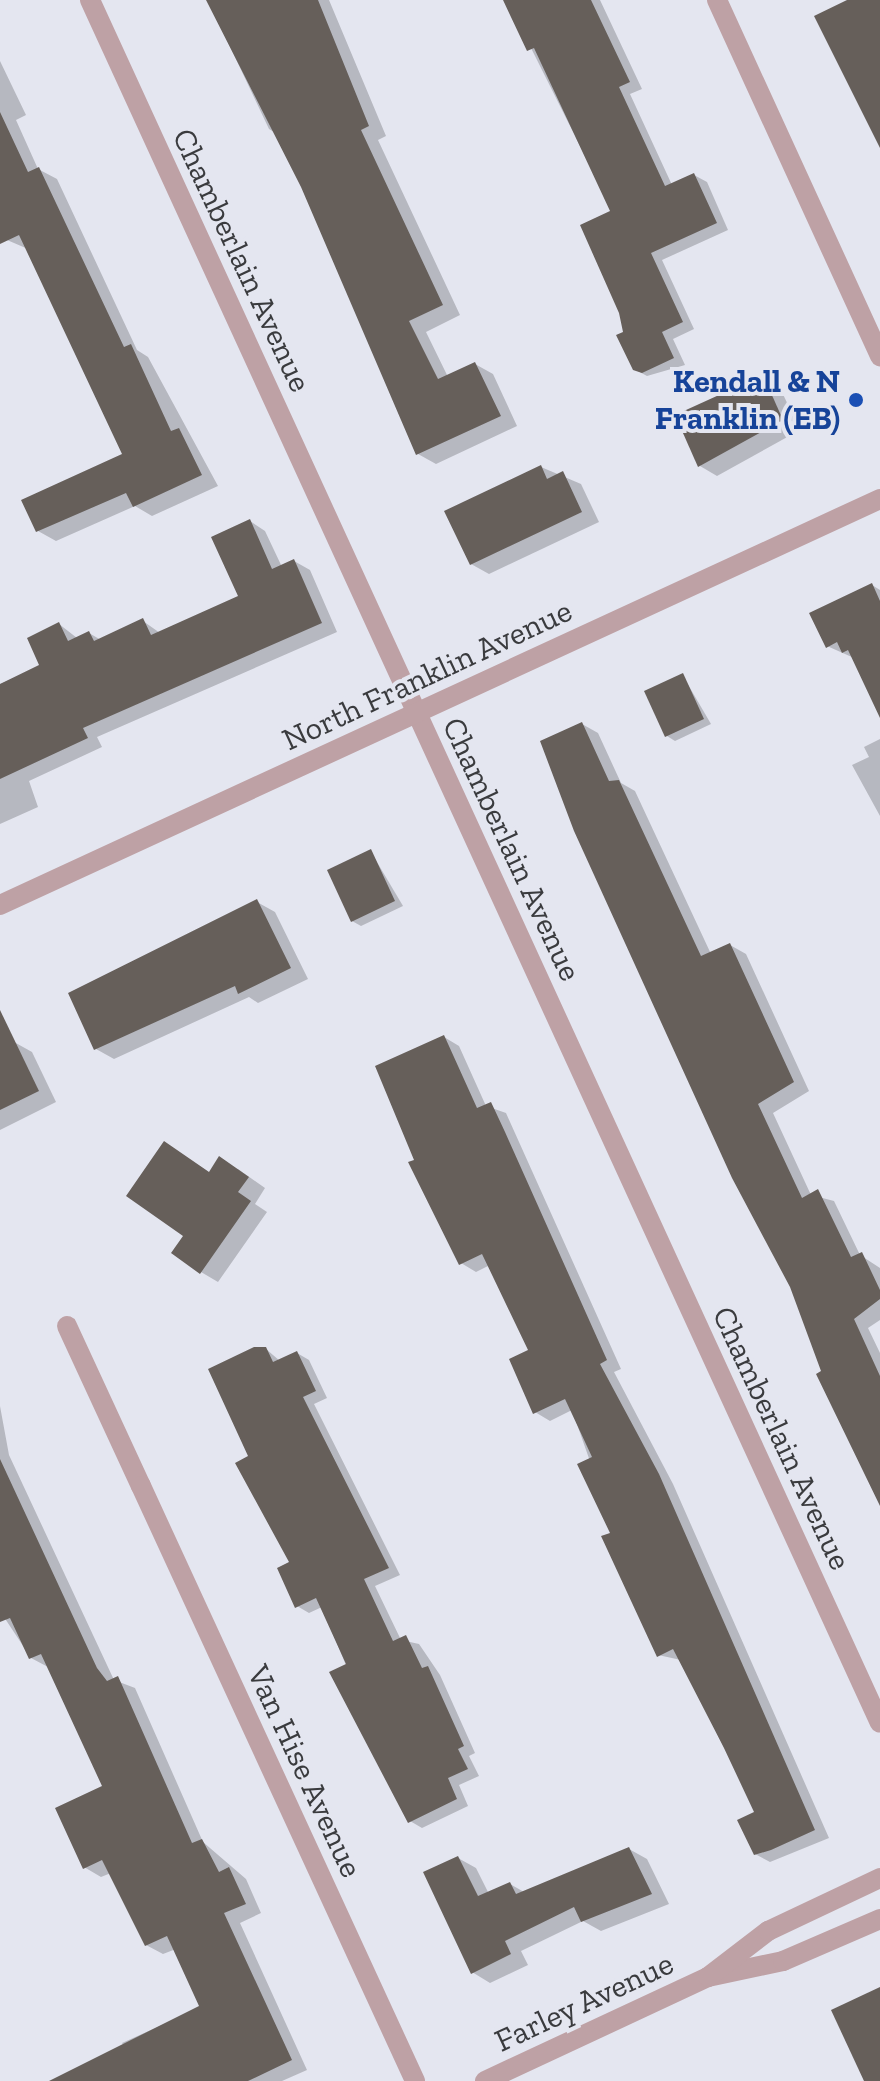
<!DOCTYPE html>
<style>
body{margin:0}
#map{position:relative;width:880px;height:2081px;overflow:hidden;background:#e4e6f0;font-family:"Zilla Slab",serif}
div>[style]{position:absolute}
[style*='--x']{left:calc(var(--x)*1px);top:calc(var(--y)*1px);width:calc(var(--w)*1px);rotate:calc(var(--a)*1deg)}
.shadow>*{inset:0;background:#0003}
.building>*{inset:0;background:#665f5a}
.service>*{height:20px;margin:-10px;padding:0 10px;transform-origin:10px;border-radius:10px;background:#bea1a5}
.minor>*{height:20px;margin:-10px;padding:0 10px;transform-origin:10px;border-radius:10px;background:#bea1a5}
.tertiary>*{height:20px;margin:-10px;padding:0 10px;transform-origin:10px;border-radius:10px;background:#bea1a5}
.dots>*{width:22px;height:22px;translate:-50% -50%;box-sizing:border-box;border:4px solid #e4e6f0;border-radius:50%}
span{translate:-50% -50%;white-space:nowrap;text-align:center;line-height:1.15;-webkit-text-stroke:8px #e4e6f0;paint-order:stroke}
.street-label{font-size:32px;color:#3a3b3e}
.transit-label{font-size:32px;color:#164399;font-weight:700}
.right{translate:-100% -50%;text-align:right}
</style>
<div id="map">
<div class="shadow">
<i style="clip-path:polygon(208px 0,329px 0,386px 136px,378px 140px,460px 315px,426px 332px,448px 377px,475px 364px,493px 374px,517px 426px,436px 464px,418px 454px,279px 135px,269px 129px)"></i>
<i style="clip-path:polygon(507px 0,600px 0,642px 89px,630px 94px,672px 185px,694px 175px,707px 182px,728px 230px,662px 260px,694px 329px,673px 339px,685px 365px,647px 376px,634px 369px,613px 212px)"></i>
<i style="clip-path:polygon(0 61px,26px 115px,16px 120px,38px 169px,57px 179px,137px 350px,148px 357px,218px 486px,152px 516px,135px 506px,56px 541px,38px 531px,125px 455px,28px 249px,7px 240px,0 225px)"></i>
<i style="clip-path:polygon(762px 377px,780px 388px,800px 430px,717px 476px,700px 466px)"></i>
<i style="clip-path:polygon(541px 467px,581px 484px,599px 522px,489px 574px,471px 564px)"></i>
<i style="clip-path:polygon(250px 521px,265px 531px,282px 567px,294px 561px,310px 570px,337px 632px,97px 737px,102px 747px,29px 781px,38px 807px,0 824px,0 684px,42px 666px,59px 624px,77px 638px,89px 633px,101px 640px,143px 621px,160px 633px,240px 597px)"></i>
<i style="clip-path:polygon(872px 585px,880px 590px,880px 713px,854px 658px,827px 646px)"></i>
<i style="clip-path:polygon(683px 676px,711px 724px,675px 741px,667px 736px)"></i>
<i style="clip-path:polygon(582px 724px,598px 733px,621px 783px,635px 791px,711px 954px,730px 945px,746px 954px,809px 1091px,773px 1113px,811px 1195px,834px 1201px,860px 1255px,880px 1268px,880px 1320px,868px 1328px,880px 1353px,880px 1501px,824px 1372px)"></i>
<i style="clip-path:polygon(880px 739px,880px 816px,852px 765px,869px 757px,864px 747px)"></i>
<i style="clip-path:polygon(371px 852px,403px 906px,361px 926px,352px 921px)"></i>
<i style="clip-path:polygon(257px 902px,275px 912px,308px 979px,258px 1003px,249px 997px,114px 1059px,96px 1049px)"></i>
<i style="clip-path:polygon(444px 1037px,459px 1046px,486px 1106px,506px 1113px,621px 1369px,614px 1372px,673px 1484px,829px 1838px,770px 1862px,755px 1854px,756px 1813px,681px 1660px,658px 1655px,572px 1410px,550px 1421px,535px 1412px,530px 1351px,490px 1265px,476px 1272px,461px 1263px)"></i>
<i style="clip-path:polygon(14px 1042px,32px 1052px,56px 1102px,0 1130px,0 1049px)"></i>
<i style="clip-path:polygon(165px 1143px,210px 1173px,238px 1169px,265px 1188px,255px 1204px,267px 1212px,218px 1282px,201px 1272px,186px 1236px)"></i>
<i style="clip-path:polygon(266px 1349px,280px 1361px,297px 1353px,309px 1360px,327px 1398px,314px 1404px,400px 1575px,375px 1586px,401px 1640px,419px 1644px,440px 1675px,475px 1753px,469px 1756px,479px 1776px,459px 1785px,468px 1806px,422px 1828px,410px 1821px,322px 1607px,309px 1613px,297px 1606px,292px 1563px,251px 1457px)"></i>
<i style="clip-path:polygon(0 1406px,9px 1455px,114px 1680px,135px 1688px,203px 1842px,246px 1879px,261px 1913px,240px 1923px,307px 2070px,282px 2081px,101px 2081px,126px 2050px,122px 2043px,202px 2007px,176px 1949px,163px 1954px,146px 1945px,111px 1873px,101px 1877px,84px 1867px,104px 1787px,48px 1667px,31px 1658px,0 1611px)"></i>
<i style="clip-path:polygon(629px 1849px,647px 1859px,669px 1904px,601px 1931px,583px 1921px,521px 1951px,528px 1965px,490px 1983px,472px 1972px,458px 1858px,476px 1868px,489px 1894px,510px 1884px,524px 1892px)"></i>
</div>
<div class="building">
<i style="clip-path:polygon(206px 0,318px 0,369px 126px,361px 130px,443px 305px,409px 321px,438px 379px,475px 362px,501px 416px,416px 455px,301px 187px)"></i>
<i style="clip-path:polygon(503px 0,591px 0,630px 82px,619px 87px,665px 186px,694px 173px,717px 223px,651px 253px,683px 322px,662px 332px,674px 358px,642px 373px,633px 370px,616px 335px,623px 332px,619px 313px,580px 225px,610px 211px,534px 48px,527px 51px)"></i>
<i style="clip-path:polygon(847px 0,880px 0,880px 148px,814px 16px)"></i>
<i style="clip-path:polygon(0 112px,28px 172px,39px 167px,124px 347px,131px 344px,171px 431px,179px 428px,202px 475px,133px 507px,126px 493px,36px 532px,21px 500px,122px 454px,19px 235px,0 244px)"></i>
<i style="clip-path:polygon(763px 375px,783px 420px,698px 467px,675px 415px)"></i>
<i style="clip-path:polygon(541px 465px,547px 479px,563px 471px,582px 512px,470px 565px,444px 511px)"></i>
<i style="clip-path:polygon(250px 519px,272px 569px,294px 559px,322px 623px,83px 728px,88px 738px,0 779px,0 684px,39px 665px,27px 638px,59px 622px,68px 641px,89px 631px,94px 641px,143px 618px,151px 635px,238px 596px,211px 537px)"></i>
<i style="clip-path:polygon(872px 583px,880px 601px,880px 718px,848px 650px,842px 653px,837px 642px,826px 648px,809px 613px)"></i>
<i style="clip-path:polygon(683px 673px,704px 719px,665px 737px,644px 691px)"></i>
<i style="clip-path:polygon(582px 722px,609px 781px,619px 780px,701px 956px,730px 943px,794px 1082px,758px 1104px,802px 1198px,818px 1189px,851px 1257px,862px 1252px,880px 1290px,880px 1299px,854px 1319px,880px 1376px,880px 1506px,816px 1374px,821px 1371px,790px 1287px,732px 1178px,574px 831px,540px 741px)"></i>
<i style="clip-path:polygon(371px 849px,395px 901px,351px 922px,327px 870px)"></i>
<i style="clip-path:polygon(257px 899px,291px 968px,238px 994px,235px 986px,94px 1050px,68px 993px)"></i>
<i style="clip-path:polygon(0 1010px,39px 1091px,0 1110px)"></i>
<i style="clip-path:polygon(444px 1035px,477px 1108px,491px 1102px,505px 1132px,607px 1360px,600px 1364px,659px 1474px,815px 1830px,771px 1850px,754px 1855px,737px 1820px,754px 1812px,724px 1748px,673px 1649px,657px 1657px,601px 1536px,610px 1533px,577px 1464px,592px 1457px,565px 1399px,533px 1414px,509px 1359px,528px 1350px,482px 1254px,459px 1265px,408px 1162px,414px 1160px,375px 1066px)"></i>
<i style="clip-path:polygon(164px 1141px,209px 1172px,219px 1156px,249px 1177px,238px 1192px,251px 1201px,200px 1274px,171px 1253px,183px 1236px,126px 1196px)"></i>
<i style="clip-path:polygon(254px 1347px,266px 1347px,273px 1362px,297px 1351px,316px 1391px,303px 1397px,389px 1568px,364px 1579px,393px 1641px,406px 1635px,422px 1668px,428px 1666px,464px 1746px,458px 1749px,468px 1769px,448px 1778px,457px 1799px,408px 1823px,329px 1672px,346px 1664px,316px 1598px,295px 1608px,277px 1568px,289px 1562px,235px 1463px,248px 1456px,208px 1369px)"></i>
<i style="clip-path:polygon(0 1459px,97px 1668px,107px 1681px,118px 1676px,192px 1843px,202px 1839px,219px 1872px,229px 1867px,246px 1904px,224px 1913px,292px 2060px,248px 2081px,49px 2081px,199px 2006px,167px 1936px,145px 1946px,102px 1860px,83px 1869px,55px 1808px,102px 1786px,41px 1654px,29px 1659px,10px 1618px,0 1622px)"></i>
<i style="clip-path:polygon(629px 1847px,652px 1894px,581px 1922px,574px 1907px,505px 1941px,511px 1954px,471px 1974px,423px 1872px,458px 1856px,478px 1896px,510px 1882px,516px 1894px)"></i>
<i style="clip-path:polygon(880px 1987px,880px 2081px,864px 2081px,831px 2010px)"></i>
</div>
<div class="service">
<i style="--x:67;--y:1326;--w:176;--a:65.2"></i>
</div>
<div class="minor">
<i style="--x:90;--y:0;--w:1895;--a:65.37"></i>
<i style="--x:141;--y:1486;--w:655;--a:65.27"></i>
<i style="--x:708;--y:1977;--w:77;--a:-12"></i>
<i style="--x:783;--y:1961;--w:106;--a:-23.4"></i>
<i style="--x:485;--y:2081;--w:246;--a:-25"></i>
<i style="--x:708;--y:1977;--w:76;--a:-37.5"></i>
<i style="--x:768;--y:1931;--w:124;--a:-25.3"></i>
</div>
<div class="tertiary">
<i style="--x:717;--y:0;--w:392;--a:65.4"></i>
<i style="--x:0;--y:905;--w:969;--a:-24.77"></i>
</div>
<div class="dots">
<i style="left:856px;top:400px;background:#1a4fb4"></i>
</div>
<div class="street-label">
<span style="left:242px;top:260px;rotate:65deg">Chamberlain Avenue</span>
<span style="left:427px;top:675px;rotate:-25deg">North Franklin Avenue</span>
<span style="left:512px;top:849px;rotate:65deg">Chamberlain Avenue</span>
<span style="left:782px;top:1438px;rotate:65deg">Chamberlain Avenue</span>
<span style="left:305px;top:1771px;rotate:65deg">Van Hise Avenue</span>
<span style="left:584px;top:2002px;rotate:-25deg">Farley Avenue</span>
</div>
<div class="transit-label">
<span class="right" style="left:840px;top:400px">Kendall &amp; N<br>Franklin (EB)</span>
</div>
</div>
